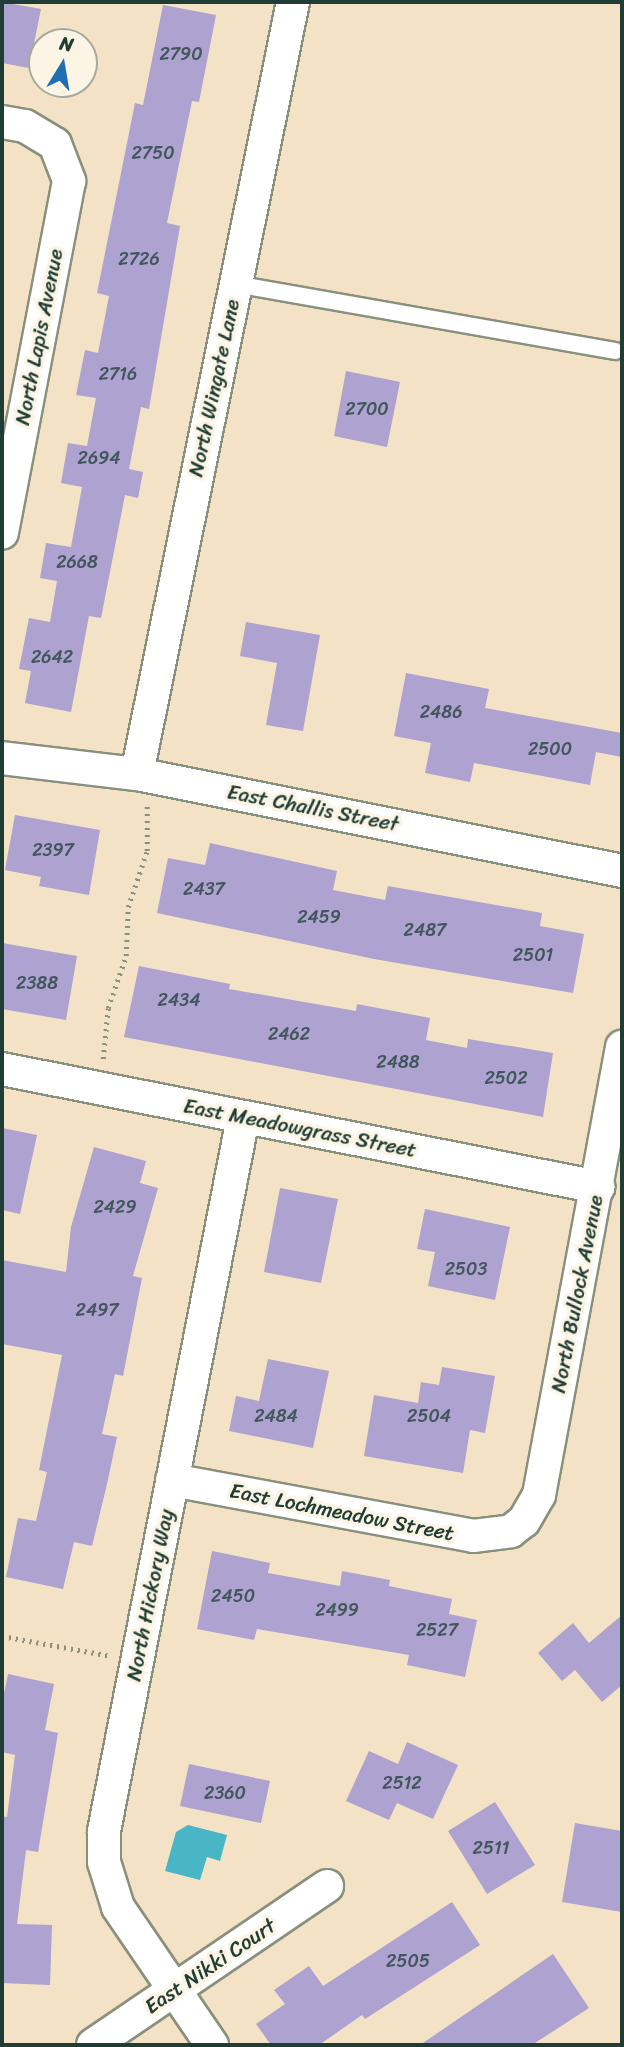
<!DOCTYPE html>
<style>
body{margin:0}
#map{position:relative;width:624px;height:2047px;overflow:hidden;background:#f3e2c5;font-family:Sriracha,sans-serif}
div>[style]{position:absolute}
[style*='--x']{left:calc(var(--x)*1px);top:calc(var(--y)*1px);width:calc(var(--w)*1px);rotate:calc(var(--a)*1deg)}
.water>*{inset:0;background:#49b6c6}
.building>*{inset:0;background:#ada2d0}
.path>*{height:4.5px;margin-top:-2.25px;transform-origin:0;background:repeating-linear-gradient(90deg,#89907c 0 2px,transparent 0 7px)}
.roads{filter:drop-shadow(2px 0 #89907c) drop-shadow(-2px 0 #89907c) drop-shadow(0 2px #89907c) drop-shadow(0 -2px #89907c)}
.lane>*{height:16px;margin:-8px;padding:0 8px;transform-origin:8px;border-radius:8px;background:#fff}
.street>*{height:32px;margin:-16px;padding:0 16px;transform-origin:16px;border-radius:16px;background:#fff}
span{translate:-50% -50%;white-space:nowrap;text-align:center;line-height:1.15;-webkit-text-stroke:7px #fcf5e5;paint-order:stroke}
.number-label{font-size:18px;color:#42565b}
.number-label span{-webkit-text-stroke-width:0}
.street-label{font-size:21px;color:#1f3d34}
.frame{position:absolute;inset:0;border:4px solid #1f3d34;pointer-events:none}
.north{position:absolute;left:28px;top:28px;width:70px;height:70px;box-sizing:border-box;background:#fcf5e5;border:2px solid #a4ab9e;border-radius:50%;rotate:11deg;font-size:19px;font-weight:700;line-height:28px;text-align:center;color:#1f3d34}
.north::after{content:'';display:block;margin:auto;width:24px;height:32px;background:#1f6fb2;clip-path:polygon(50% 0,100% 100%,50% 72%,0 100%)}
</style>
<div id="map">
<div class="water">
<i style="clip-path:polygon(188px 1825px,227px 1835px,220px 1861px,207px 1857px,200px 1880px,165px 1871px,176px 1832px)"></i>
</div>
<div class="building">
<i style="clip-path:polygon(2px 2px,41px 9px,29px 68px,2px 63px)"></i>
<i style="clip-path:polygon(163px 5px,216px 15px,199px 102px,192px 101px,167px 223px,180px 226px,149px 409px,141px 407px,129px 469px,143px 472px,138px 498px,125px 495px,101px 618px,89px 616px,71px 712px,25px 703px,31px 671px,19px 669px,29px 618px,50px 622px,57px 581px,40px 578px,46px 543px,71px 547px,82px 487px,61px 483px,68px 443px,87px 446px,96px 398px,76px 395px,85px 350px,98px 353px,109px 296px,97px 293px,135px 103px,143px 105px)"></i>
<i style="clip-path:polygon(346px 371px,400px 382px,387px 447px,334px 436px)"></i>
<i style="clip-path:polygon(246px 622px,320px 635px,303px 731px,266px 725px,277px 663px,240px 656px)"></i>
<i style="clip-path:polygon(406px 673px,489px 689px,485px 708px,622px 733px,622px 757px,596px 752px,590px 785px,474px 763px,470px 782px,425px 773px,431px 743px,394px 736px)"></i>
<i style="clip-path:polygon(15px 815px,100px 830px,89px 895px,39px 886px,41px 877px,5px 870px)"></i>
<i style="clip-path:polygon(210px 843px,337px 871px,333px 890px,385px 900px,388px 886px,542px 913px,540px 926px,584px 934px,573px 993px,374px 959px,157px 913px,168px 858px,205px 865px)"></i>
<i style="clip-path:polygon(2px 943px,77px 956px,66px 1020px,2px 1009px)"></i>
<i style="clip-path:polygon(139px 966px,230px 984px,229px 989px,356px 1011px,357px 1004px,430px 1018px,426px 1040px,467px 1048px,468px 1039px,553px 1053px,543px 1117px,124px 1037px)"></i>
<i style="clip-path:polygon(2px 1128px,37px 1135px,20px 1214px,2px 1210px)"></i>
<i style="clip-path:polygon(94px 1147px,146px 1161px,140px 1183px,158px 1188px,133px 1276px,142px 1278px,123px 1376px,115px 1374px,102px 1434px,117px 1437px,107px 1484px,92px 1546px,74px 1542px,63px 1589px,6px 1577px,18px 1518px,36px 1521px,47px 1472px,39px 1470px,62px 1355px,2px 1344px,2px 1260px,66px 1272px,71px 1227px)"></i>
<i style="clip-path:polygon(280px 1188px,338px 1199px,321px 1283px,264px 1272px)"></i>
<i style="clip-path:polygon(425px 1209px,510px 1227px,495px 1300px,428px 1286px,435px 1252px,417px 1249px)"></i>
<i style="clip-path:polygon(268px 1359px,329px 1371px,313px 1448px,229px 1431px,236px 1396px,259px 1401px)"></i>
<i style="clip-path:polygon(442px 1367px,495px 1376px,485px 1433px,470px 1430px,463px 1473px,364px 1456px,374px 1395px,418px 1403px,421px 1382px,439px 1385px)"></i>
<i style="clip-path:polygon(212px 1551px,270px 1563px,268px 1573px,340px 1586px,342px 1571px,390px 1580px,389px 1586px,452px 1599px,449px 1614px,477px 1620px,465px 1677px,407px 1665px,409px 1655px,257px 1629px,254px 1640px,197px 1629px)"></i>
<i style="clip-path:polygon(622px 1615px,622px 1685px,602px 1702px,575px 1670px,562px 1681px,538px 1653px,573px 1623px,589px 1643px)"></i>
<i style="clip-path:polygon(8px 1674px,54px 1684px,45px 1730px,58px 1733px,38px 1852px,26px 1850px,17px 1924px,52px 1925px,50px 1985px,2px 1983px,2px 1816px,7px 1817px,15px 1755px,2px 1752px,2px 1703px)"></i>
<i style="clip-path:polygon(407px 1742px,458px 1765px,433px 1819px,397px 1803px,389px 1820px,346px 1801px,369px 1751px,398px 1764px)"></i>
<i style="clip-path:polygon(189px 1764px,270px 1781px,261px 1823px,180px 1806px)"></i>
<i style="clip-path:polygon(495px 1802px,535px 1865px,487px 1894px,448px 1831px)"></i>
<i style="clip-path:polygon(575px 1823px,622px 1831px,622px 1912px,562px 1902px)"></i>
<i style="clip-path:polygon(452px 1902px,480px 1945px,365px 2019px,362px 2015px,319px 2045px,271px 2045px,256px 2024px,285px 2004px,274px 1990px,309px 1966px,323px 1986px)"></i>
<i style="clip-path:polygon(553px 1954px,589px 2008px,532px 2045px,420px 2045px)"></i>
</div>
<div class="path">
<i style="--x:103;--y:1059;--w:51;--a:-84.4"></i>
<i style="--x:108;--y:1008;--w:55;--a:-70.9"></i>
<i style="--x:126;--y:956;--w:49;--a:-87.7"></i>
<i style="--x:128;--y:907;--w:59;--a:-71.3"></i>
<i style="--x:147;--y:851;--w:45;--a:-90"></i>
<i style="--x:2;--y:1636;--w:111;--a:10.4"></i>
</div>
<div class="roads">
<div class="lane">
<i style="--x:235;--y:284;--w:386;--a:10"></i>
</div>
<div class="street">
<i style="--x:2;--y:122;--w:23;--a:10"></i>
<i style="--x:25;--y:126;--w:35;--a:31"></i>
<i style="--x:55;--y:144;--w:40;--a:69"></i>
<i style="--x:69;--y:181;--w:358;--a:100.8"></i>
<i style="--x:2;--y:758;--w:136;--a:6.8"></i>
<i style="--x:137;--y:774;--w:495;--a:11.3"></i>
<i style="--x:137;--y:774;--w:788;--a:-78.58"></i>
<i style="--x:2;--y:1069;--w:608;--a:11.2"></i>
<i style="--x:172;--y:1480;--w:306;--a:10.5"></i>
<i style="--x:473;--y:1536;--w:38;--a:-7"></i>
<i style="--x:511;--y:1531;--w:16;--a:-38"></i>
<i style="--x:524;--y:1521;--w:30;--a:-60"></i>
<i style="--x:539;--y:1495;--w:456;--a:-79.5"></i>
<i style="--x:93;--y:2045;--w:283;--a:-34.2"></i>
<i style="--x:212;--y:2045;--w:167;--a:-124.3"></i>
<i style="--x:118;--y:1907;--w:47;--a:-107.3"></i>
<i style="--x:104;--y:1862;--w:31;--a:-90"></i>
<i style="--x:104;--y:1831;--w:726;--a:-78.97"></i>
</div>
</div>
<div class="number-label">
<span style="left:181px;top:54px">2790</span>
<span style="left:153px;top:153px">2750</span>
<span style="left:139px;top:259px">2726</span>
<span style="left:118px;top:374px">2716</span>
<span style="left:367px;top:409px">2700</span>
<span style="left:99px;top:458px">2694</span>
<span style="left:77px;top:562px">2668</span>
<span style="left:52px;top:657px">2642</span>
<span style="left:441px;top:712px">2486</span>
<span style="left:550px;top:749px">2500</span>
<span style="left:53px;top:850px">2397</span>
<span style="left:204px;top:889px">2437</span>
<span style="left:319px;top:917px">2459</span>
<span style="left:425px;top:930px">2487</span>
<span style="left:533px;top:955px">2501</span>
<span style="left:37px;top:983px">2388</span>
<span style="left:179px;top:1000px">2434</span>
<span style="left:289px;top:1034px">2462</span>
<span style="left:398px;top:1062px">2488</span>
<span style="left:506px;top:1078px">2502</span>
<span style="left:115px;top:1207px">2429</span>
<span style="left:466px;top:1269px">2503</span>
<span style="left:97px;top:1310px">2497</span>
<span style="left:276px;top:1416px">2484</span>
<span style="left:429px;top:1416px">2504</span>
<span style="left:233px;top:1596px">2450</span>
<span style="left:337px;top:1610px">2499</span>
<span style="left:437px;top:1630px">2527</span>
<span style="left:402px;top:1783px">2512</span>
<span style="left:225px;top:1793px">2360</span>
<span style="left:491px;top:1848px">2511</span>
<span style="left:408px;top:1961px">2505</span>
</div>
<div class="street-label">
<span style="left:39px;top:337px;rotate:-79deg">North Lapis Avenue</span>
<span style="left:214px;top:388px;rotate:-78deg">North Wingate Lane</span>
<span style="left:313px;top:808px;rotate:11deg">East Challis Street</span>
<span style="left:300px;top:1128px;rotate:11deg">East Meadowgrass Street</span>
<span style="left:577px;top:1294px;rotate:-79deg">North Bullock Avenue</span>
<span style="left:342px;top:1512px;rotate:11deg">East Lochmeadow Street</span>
<span style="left:150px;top:1595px;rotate:-79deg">North Hickory Way</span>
<span style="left:210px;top:1966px;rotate:-34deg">East Nikki Court</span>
</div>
<div class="frame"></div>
<div class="north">N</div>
</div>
